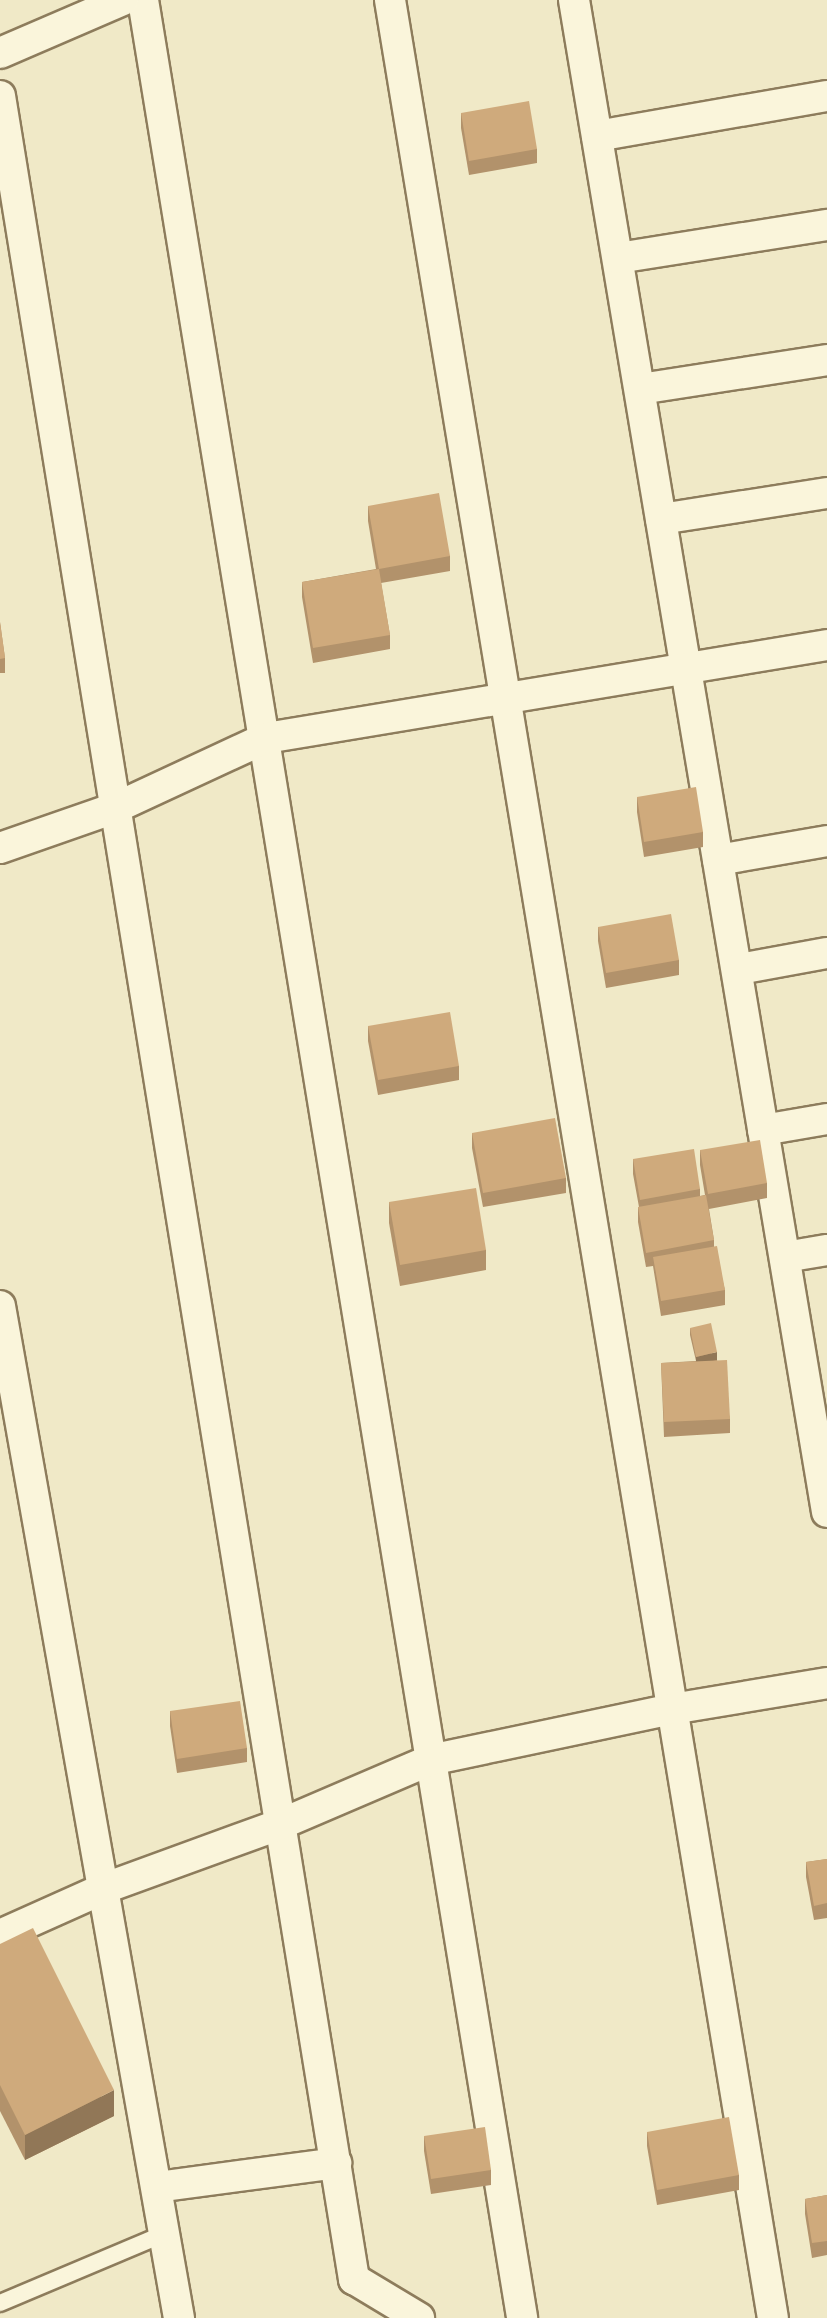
<!DOCTYPE html>
<style>
body{margin:0}
#map{position:relative;width:827px;height:2318px;overflow:hidden;background:#f0e9c7;font-family:"IBM Plex Serif",serif}
div>[style]{position:absolute}
[style*='--x']{left:calc(var(--x)*1px);top:calc(var(--y)*1px);width:calc(var(--w)*1px);rotate:calc(var(--a)*1deg)}
.roads{filter:drop-shadow(2px 0 #8d7c5c) drop-shadow(-2px 0 #8d7c5c) drop-shadow(0 2px #8d7c5c) drop-shadow(0 -2px #8d7c5c)}
.service>*{height:16px;margin:-8px;padding:0 8px;transform-origin:8px;border-radius:8px;background:#faf5db}
.minor>*{height:30px;margin:-15px;padding:0 15px;transform-origin:15px;border-radius:15px;background:#faf5db}
.wall>*{inset:0;background:#b2926b}
.shaded-wall>*{inset:0;background:#917757}
.building>*{inset:0;background:#cfaa7c}
span{translate:-50% -50%;white-space:nowrap;text-align:center;line-height:1.15;-webkit-text-stroke:5px #f7f2d7;paint-order:stroke}
</style>
<div id="map">
<div class="roads">
<div class="service">
<i style="--x:0;--y:2303;--w:177;--a:-22.9"></i>
</div>
<div class="minor">
<i style="--x:143;--y:0;--w:2349;--a:80.71"></i>
<i style="--x:390;--y:0;--w:2349;--a:80.62"></i>
<i style="--x:574;--y:0;--w:1533;--a:80.5"></i>
<i style="--x:0;--y:53;--w:134;--a:-23.3"></i>
<i style="--x:0;--y:96;--w:2212;--a:80.79"></i>
<i style="--x:354;--y:2279;--w:76;--a:31"></i>
<i style="--x:597;--y:136;--w:233;--a:-9.9"></i>
<i style="--x:618;--y:258;--w:212;--a:-9"></i>
<i style="--x:640;--y:389;--w:189;--a:-8.8"></i>
<i style="--x:661;--y:519;--w:168;--a:-8.9"></i>
<i style="--x:0;--y:848;--w:122;--a:-19.2"></i>
<i style="--x:115;--y:808;--w:166;--a:-24.9"></i>
<i style="--x:266;--y:738;--w:569;--a:-9.41"></i>
<i style="--x:718;--y:860;--w:111;--a:-9.9"></i>
<i style="--x:739;--y:969;--w:89;--a:-10.3"></i>
<i style="--x:763;--y:1130;--w:65;--a:-9.8"></i>
<i style="--x:785;--y:1257;--w:43;--a:-9.5"></i>
<i style="--x:0;--y:1306;--w:1028;--a:79.97"></i>
<i style="--x:0;--y:1935;--w:115;--a:-24.1"></i>
<i style="--x:105;--y:1888;--w:187;--a:-20"></i>
<i style="--x:281;--y:1824;--w:162;--a:-23.2"></i>
<i style="--x:430;--y:1760;--w:247;--a:-11.9"></i>
<i style="--x:672;--y:1709;--w:157;--a:-9.5"></i>
<i style="--x:157;--y:2187;--w:181;--a:-7.6"></i>
</div>
</div>
<div class="wall">
<i style="clip-path:polygon(461px 113px,537px 149px,537px 163px,469px 175px,461px 128px)"></i>
<i style="clip-path:polygon(368px 506px,450px 556px,450px 571px,381px 583px,390px 635px,390px 649px,313px 663px,302px 597px,302px 582px,376px 569px,368px 521px)"></i>
<i style="clip-path:polygon(0 622px,5px 658px,5px 673px,0 673px)"></i>
<i style="clip-path:polygon(637px 797px,703px 832px,703px 847px,644px 857px,637px 812px)"></i>
<i style="clip-path:polygon(598px 927px,679px 960px,679px 975px,606px 988px,598px 941px)"></i>
<i style="clip-path:polygon(368px 1026px,459px 1066px,459px 1080px,378px 1095px,368px 1041px)"></i>
<i style="clip-path:polygon(472px 1133px,566px 1178px,566px 1193px,483px 1207px,472px 1148px)"></i>
<i style="clip-path:polygon(700px 1150px,767px 1183px,767px 1198px,709px 1209px,714px 1240px,714px 1247px,725px 1290px,725px 1305px,661px 1316px,653px 1266px,646px 1267px,638px 1222px,638px 1207px,639px 1207px,633px 1174px,633px 1159px,700px 1189px,700px 1196px,705px 1195px,700px 1165px)"></i>
<i style="clip-path:polygon(389px 1202px,486px 1250px,486px 1270px,400px 1286px,389px 1223px)"></i>
<i style="clip-path:polygon(690px 1328px,717px 1360px,730px 1419px,730px 1433px,664px 1437px,661px 1363px,696px 1361px,690px 1335px)"></i>
<i style="clip-path:polygon(170px 1711px,247px 1748px,247px 1762px,177px 1773px,170px 1726px)"></i>
<i style="clip-path:polygon(827px 1859px,827px 1918px,814px 1920px,806px 1877px,806px 1862px)"></i>
<i style="clip-path:polygon(0 1944px,114px 2116px,25px 2160px,0 2111px)"></i>
<i style="clip-path:polygon(647px 2132px,739px 2175px,739px 2190px,657px 2205px,647px 2146px)"></i>
<i style="clip-path:polygon(424px 2136px,491px 2170px,491px 2185px,431px 2194px,424px 2151px)"></i>
<i style="clip-path:polygon(827px 2195px,827px 2255px,812px 2258px,805px 2214px,805px 2199px)"></i>
</div>
<div class="shaded-wall">
<i style="clip-path:polygon(717px 1352px,717px 1360px,696px 1365px,696px 1357px)"></i>
<i style="clip-path:polygon(114px 2090px,114px 2116px,25px 2160px,25px 2135px)"></i>
</div>
<div class="building">
<i style="clip-path:polygon(529px 101px,537px 149px,469px 161px,461px 113px)"></i>
<i style="clip-path:polygon(439px 493px,450px 556px,379px 569px,390px 635px,313px 648px,302px 582px,379px 569px,368px 506px)"></i>
<i style="clip-path:polygon(0 622px,5px 658px,0 659px)"></i>
<i style="clip-path:polygon(696px 787px,703px 832px,644px 842px,637px 797px)"></i>
<i style="clip-path:polygon(671px 914px,679px 960px,606px 973px,598px 927px)"></i>
<i style="clip-path:polygon(450px 1012px,459px 1066px,378px 1080px,368px 1026px)"></i>
<i style="clip-path:polygon(555px 1118px,566px 1178px,483px 1193px,472px 1133px)"></i>
<i style="clip-path:polygon(760px 1140px,767px 1183px,708px 1194px,700px 1150px)"></i>
<i style="clip-path:polygon(694px 1149px,700px 1189px,640px 1200px,633px 1159px)"></i>
<i style="clip-path:polygon(476px 1188px,486px 1250px,400px 1265px,389px 1202px)"></i>
<i style="clip-path:polygon(706px 1195px,714px 1240px,646px 1253px,638px 1207px)"></i>
<i style="clip-path:polygon(717px 1246px,725px 1290px,661px 1301px,653px 1257px)"></i>
<i style="clip-path:polygon(711px 1323px,717px 1352px,696px 1357px,690px 1328px)"></i>
<i style="clip-path:polygon(727px 1360px,730px 1419px,664px 1422px,661px 1363px)"></i>
<i style="clip-path:polygon(240px 1701px,247px 1748px,177px 1759px,170px 1711px)"></i>
<i style="clip-path:polygon(827px 1859px,827px 1903px,814px 1906px,806px 1862px)"></i>
<i style="clip-path:polygon(33px 1928px,114px 2090px,25px 2135px,0 2085px,0 1944px)"></i>
<i style="clip-path:polygon(729px 2117px,739px 2175px,657px 2190px,647px 2132px)"></i>
<i style="clip-path:polygon(485px 2127px,491px 2170px,431px 2179px,424px 2136px)"></i>
<i style="clip-path:polygon(827px 2195px,827px 2241px,812px 2243px,805px 2199px)"></i>
</div>
</div>
